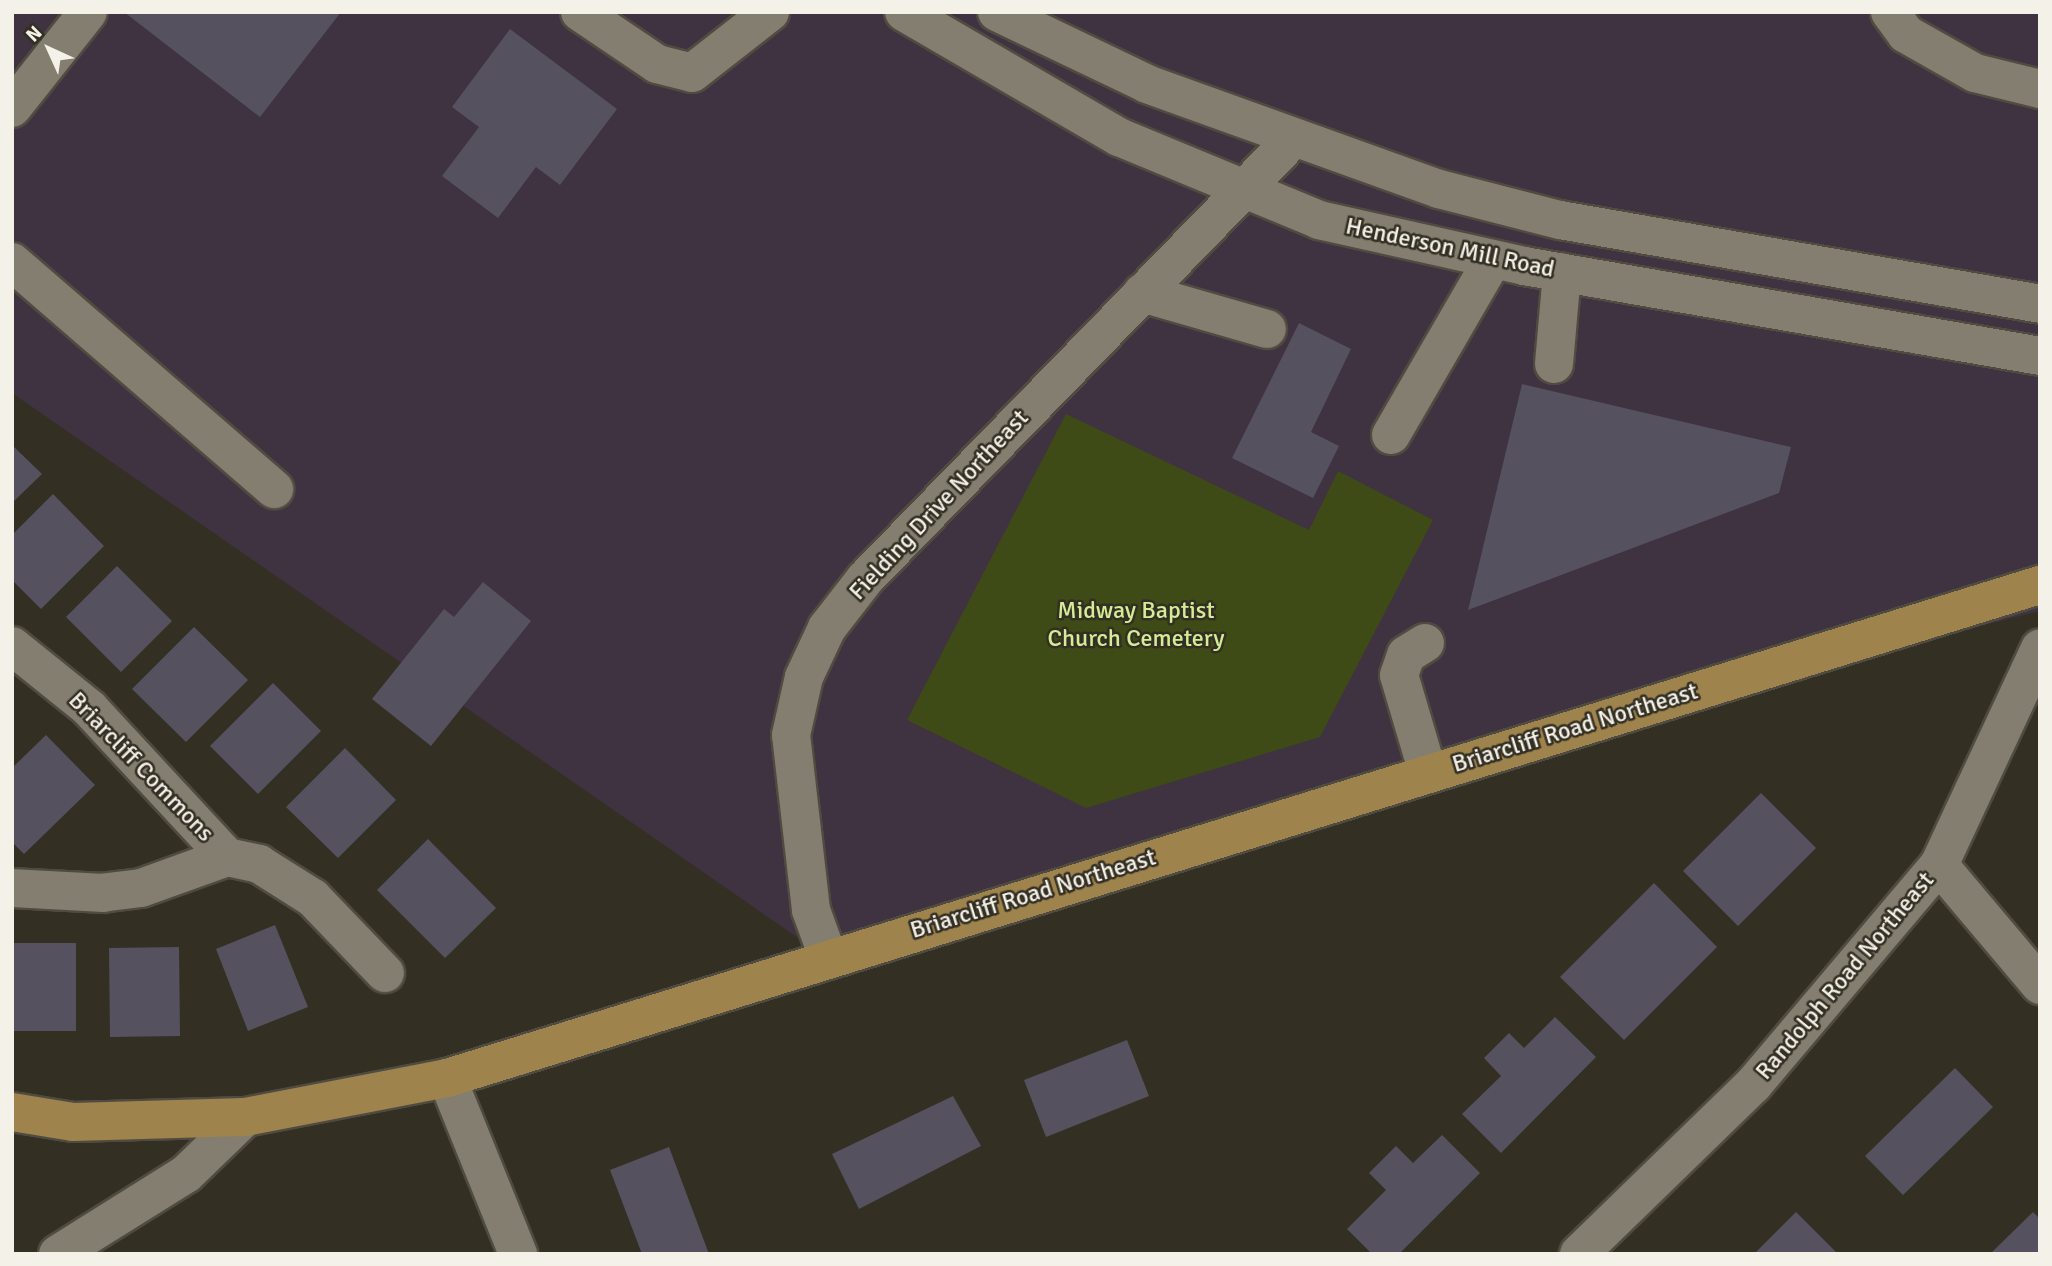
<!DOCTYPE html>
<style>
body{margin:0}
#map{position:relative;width:2052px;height:1266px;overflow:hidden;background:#342f23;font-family:Signika,sans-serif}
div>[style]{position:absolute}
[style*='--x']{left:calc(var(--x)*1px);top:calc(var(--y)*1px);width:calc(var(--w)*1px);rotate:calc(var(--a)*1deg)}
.commercial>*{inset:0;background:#3f3241}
.green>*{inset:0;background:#3e4b17}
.building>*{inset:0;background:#55515f}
.roads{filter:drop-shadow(2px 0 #504b41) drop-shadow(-2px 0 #504b41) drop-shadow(0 2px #504b41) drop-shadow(0 -2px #504b41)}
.minor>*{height:38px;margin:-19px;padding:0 19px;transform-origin:19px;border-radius:19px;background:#837e70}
.major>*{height:38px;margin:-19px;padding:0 19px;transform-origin:19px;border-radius:19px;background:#9f834c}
span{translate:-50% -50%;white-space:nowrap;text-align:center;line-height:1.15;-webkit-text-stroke:5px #342f23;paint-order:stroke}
.street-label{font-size:24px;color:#f4f1e9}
.park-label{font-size:24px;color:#d3ec95}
.frame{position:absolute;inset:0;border:14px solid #f4f1e9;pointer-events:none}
.north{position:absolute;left:14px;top:14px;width:70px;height:70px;-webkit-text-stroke:5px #342f23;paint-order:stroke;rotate:315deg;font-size:19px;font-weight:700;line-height:28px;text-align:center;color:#f4f1e9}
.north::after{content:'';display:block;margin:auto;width:24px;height:32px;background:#f4f1e9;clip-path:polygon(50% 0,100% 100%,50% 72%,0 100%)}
</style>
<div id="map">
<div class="commercial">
<i style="clip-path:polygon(12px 12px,2040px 12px,2040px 611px,1734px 688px,827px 958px,12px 393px)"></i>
</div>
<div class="green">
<i style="clip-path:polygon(1066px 414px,1309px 530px,1338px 471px,1433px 520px,1320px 737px,1086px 808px,907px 720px)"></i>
</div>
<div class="building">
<i style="clip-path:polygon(124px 12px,341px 12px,260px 117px)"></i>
<i style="clip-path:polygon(510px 29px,617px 109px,560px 185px,536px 167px,498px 218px,442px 176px,479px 127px,452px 107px)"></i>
<i style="clip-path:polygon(1299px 323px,1351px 349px,1311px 432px,1339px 446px,1313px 498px,1232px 458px)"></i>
<i style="clip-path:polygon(1522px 384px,1791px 447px,1779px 493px,1468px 610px)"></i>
<i style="clip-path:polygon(12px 445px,42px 474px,12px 503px)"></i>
<i style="clip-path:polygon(53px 494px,104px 546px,41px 609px,12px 580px,12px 535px)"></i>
<i style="clip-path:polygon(117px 566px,172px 621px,121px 672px,66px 617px)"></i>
<i style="clip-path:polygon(483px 582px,531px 621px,431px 746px,372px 699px,444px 609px,454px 617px)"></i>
<i style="clip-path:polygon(194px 627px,248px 680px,186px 742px,132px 689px)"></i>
<i style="clip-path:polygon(273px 683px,321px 731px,258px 794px,210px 746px)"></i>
<i style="clip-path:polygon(46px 735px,95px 785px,24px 854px,12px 842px,12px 768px)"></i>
<i style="clip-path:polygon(345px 748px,396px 800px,338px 858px,286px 807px)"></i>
<i style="clip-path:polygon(1761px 793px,1816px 848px,1738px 926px,1683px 871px)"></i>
<i style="clip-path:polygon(428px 839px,496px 908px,445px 958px,377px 890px)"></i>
<i style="clip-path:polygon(1654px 883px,1717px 947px,1624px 1040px,1560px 977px)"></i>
<i style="clip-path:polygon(275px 925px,308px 1007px,248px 1031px,216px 949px)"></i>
<i style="clip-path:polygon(12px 943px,76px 943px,76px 1031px,12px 1031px)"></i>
<i style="clip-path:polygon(179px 947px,180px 1036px,110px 1037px,109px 948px)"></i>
<i style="clip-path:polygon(1555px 1017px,1596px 1057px,1501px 1153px,1462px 1114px,1501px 1076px,1484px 1058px,1509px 1033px,1524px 1048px)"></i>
<i style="clip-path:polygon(1127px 1040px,1149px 1096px,1046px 1137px,1024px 1080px)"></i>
<i style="clip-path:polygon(1955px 1068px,1993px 1107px,1903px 1195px,1865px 1156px)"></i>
<i style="clip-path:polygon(953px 1096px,981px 1146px,859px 1209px,832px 1154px)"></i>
<i style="clip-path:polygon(1442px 1135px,1480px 1173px,1399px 1254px,1372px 1254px,1347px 1229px,1386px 1190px,1369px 1173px,1396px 1146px,1413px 1163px)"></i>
<i style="clip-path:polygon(669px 1147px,709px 1254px,642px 1254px,610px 1170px)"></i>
<i style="clip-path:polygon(1796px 1212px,1836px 1252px,1754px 1254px)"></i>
<i style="clip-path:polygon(2033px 1212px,2040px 1219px,2040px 1254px,1990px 1254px)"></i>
</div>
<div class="roads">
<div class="minor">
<i style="--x:580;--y:12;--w:93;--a:34"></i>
<i style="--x:657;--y:64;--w:36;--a:14"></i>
<i style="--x:692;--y:73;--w:99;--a:-38"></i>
<i style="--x:904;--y:12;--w:249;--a:30.2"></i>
<i style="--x:1119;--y:137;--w:217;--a:22.5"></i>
<i style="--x:1319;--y:220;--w:210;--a:12.6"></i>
<i style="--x:1524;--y:266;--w:524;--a:9.89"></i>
<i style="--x:997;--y:12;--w:166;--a:25.6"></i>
<i style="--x:1147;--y:84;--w:310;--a:19.8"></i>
<i style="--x:1439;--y:189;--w:125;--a:14.4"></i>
<i style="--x:1560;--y:220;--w:487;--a:9.9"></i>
<i style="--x:1890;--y:12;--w:27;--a:54"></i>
<i style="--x:1906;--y:34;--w:79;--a:29.5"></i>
<i style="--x:1975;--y:73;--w:67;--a:13.8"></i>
<i style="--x:12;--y:108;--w:122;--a:-51.6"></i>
<i style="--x:12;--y:262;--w:347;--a:40.9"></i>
<i style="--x:1142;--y:293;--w:130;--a:16.1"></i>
<i style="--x:1554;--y:364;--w:92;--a:-85"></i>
<i style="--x:1391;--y:435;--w:203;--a:-59.9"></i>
<i style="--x:1425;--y:643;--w:22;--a:148"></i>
<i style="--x:1406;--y:655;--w:21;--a:109"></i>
<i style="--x:1399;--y:675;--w:102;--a:73.5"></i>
<i style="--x:12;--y:646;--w:99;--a:38.8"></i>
<i style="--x:89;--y:708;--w:203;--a:47.2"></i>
<i style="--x:227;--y:857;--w:91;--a:160.2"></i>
<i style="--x:141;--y:888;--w:38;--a:173"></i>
<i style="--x:103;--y:893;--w:91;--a:-176.9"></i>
<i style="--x:227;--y:857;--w:33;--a:12"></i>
<i style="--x:259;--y:864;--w:64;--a:32.2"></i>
<i style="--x:313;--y:898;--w:104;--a:46.2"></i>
<i style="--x:1939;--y:865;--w:157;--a:49.9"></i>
<i style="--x:828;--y:957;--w:50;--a:-109.9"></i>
<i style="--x:811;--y:910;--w:176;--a:-96.5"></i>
<i style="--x:791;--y:735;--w:59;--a:-77.4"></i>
<i style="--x:804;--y:677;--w:54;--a:-64.9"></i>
<i style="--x:827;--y:628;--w:62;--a:-52.2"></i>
<i style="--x:865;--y:579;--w:611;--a:-45.8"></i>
<i style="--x:447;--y:1078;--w:190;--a:68"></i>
<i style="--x:58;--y:1254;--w:151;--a:-32"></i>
<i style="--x:186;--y:1174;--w:82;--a:-44"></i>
<i style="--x:1579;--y:1254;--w:243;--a:-44.2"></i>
<i style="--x:1753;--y:1085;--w:288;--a:-49.8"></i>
<i style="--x:1939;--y:865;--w:239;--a:-65"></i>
</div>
<div class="major">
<i style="--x:12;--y:1112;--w:62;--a:9.3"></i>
<i style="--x:73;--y:1122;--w:172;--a:-1.7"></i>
<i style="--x:245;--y:1117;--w:206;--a:-10.9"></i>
<i style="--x:447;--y:1078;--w:1668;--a:-17.2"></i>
</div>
</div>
<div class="street-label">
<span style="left:1450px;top:248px;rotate:12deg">Henderson Mill Road</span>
<span style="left:939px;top:505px;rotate:-47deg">Fielding Drive Northeast</span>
<span style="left:1575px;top:728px;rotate:-17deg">Briarcliff Road Northeast</span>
<span style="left:141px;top:767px;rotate:46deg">Briarcliff Commons</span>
<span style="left:1033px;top:894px;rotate:-17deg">Briarcliff Road Northeast</span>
<span style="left:1845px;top:976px;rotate:-50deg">Randolph Road Northeast</span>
</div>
<div class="park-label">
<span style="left:1136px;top:625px">Midway Baptist<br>Church Cemetery</span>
</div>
<div class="frame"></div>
<div class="north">N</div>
</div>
